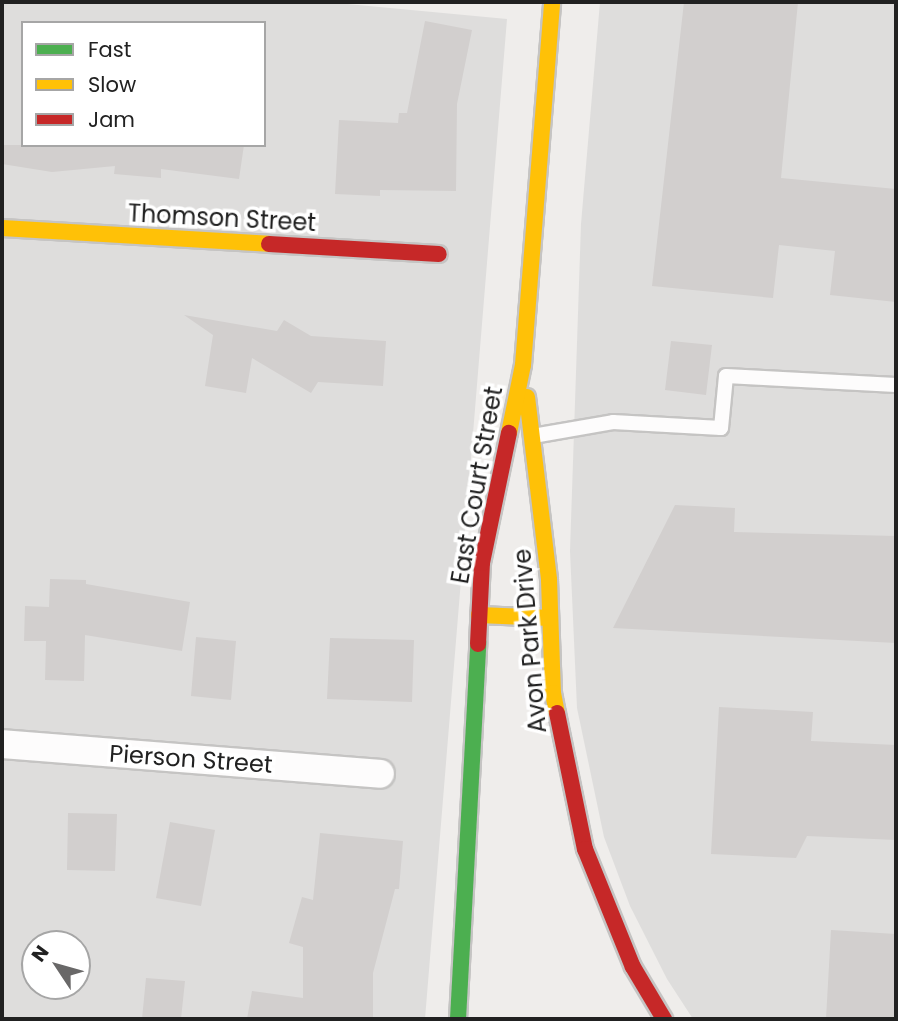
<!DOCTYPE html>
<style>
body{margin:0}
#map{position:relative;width:898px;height:1021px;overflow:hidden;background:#efedeb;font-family:Poppins,sans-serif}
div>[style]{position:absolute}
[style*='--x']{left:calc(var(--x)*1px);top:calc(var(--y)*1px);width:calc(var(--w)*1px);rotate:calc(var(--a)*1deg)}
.residential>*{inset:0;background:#dedddc}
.building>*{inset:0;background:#d2cfce}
.roads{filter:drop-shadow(2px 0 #c5c4c3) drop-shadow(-2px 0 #c5c4c3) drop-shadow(0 2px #c5c4c3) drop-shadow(0 -2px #c5c4c3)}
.lane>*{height:14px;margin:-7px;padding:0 7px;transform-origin:7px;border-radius:7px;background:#fdfcfc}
.street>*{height:28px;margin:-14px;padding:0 14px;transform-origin:14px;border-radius:14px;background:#fdfcfc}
.fast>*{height:16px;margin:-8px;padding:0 8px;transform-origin:8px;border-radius:8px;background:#4caf50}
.slow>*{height:16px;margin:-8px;padding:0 8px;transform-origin:8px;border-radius:8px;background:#ffc107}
.jam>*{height:16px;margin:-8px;padding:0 8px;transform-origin:8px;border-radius:8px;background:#c62828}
span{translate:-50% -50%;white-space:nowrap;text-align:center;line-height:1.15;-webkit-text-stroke:7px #fff;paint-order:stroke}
.street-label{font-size:24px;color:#212121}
.frame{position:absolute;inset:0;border:4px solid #212121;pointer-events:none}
.legend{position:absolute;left:21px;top:21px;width:245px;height:126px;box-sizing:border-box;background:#fff;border:2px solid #a6a6a6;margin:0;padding:9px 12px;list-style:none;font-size:21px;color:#212121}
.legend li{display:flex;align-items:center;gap:14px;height:35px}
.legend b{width:35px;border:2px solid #a6a6a6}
.north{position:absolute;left:21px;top:930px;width:70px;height:70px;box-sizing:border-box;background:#fff;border:2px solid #a6a6a6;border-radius:50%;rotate:306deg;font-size:19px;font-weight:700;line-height:28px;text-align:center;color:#212121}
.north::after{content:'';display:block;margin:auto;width:24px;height:32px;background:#696868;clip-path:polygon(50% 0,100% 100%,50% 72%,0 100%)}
</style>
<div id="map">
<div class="residential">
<i style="clip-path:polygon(evenodd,2px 2px,326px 2px,507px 19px,425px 1019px,2px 1019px,2px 2px,23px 23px,264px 23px,264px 145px,23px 145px,23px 23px,2px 2px,35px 944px,77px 944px,77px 986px,35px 986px,35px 944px)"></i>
<i style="clip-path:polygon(600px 2px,896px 2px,896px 1019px,693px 1019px,667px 979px,630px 906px,604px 837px,577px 708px,570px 551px,581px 224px)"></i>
</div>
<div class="building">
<i style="clip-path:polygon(684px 2px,798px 2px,781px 178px,896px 189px,896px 302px,830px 295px,835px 251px,779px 245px,773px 298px,652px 286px)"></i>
<i style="clip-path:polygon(425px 21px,472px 30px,457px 104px,456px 191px,380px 190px,380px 196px,335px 194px,339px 120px,398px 123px,399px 113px,407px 113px)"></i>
<i style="clip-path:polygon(2px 145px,244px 145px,239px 179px,161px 169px,161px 178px,114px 174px,115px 166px,52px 172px,2px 164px)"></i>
<i style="clip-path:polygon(184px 315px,277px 331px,284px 320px,311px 336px,386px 341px,383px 386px,318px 382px,311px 393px,252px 358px,246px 393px,205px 386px,213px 335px)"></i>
<i style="clip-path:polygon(671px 341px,712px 345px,706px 395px,665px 390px)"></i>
<i style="clip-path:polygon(675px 505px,735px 508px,734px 532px,896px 536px,896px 643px,613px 628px)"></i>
<i style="clip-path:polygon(50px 579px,86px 580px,86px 584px,190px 602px,182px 651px,85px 635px,84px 681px,45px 680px,46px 641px,24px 641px,25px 606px,49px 607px)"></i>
<i style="clip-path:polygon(196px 637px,236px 641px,231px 700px,191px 696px)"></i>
<i style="clip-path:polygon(330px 638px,414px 640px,412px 702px,327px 699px)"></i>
<i style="clip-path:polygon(719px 707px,813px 712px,811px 741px,896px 745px,896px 840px,807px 836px,796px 858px,711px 854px)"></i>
<i style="clip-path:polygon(68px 813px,117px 814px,115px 871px,67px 870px)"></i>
<i style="clip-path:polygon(170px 822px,215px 830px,201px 906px,156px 898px)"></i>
<i style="clip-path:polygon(320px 833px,403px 841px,399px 889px,395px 889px,373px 973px,373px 1019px,247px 1019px,252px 991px,303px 998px,303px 947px,289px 943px,302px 897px,313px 900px)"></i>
<i style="clip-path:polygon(831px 930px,896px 934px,896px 1019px,826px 1019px)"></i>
<i style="clip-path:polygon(146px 978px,185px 981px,181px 1019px,142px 1019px)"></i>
</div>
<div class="roads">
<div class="lane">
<i style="--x:533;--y:436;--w:81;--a:-9.9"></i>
<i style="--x:613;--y:422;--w:108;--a:3.2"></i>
<i style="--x:721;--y:428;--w:52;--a:-84.5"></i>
<i style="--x:726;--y:376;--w:170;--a:3"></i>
</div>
<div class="street">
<i style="--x:2;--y:744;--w:379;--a:4.5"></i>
</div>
<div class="fast">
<i style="--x:458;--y:1019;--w:376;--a:-86.9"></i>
</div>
<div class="slow">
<i style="--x:2;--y:228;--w:267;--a:3.4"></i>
<i style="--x:527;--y:397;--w:184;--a:83.1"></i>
<i style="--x:549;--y:580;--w:113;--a:88"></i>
<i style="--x:553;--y:693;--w:20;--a:79"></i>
<i style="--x:509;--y:433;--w:69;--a:-78.4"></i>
<i style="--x:523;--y:365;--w:364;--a:-85.4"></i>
<i style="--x:479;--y:615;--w:71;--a:2.4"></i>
</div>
<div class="jam">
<i style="--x:269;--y:244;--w:170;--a:3.4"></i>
<i style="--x:478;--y:644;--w:81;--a:-87.2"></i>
<i style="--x:482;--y:563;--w:133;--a:-78.3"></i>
<i style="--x:557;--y:713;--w:139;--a:78.4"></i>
<i style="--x:585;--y:849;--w:127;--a:67.9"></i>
<i style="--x:633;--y:967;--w:61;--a:59.2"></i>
</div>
</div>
<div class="street-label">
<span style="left:222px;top:218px;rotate:3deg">Thomson Street</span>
<span style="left:477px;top:485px;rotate:-80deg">East Court Street</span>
<span style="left:530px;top:641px;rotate:-95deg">Avon Park Drive</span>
<span style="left:191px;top:759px;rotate:4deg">Pierson Street</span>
</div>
<div class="frame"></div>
<ul class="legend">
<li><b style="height:9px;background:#4caf50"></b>Fast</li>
<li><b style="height:9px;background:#ffc107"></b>Slow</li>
<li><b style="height:9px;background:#c62828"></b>Jam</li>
</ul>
<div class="north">N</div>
</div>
